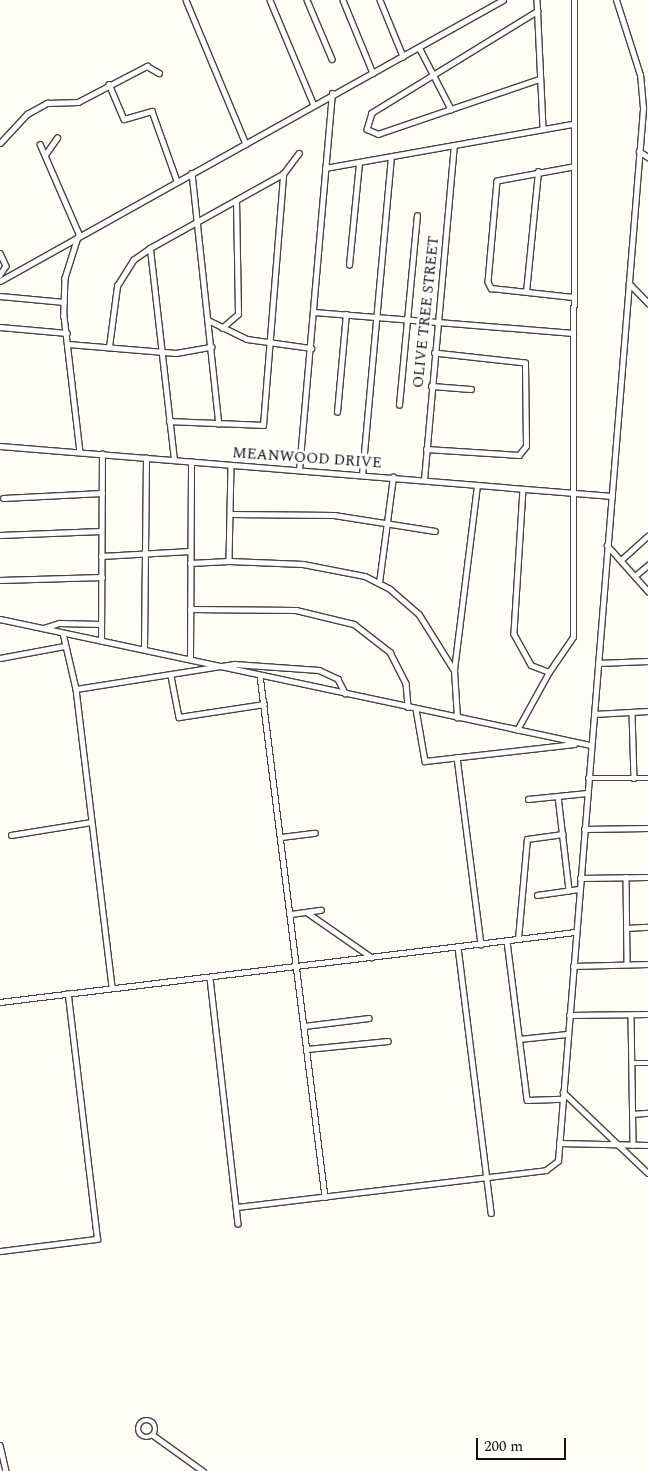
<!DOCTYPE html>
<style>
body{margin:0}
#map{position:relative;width:648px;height:1471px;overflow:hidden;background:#fffdf5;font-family:Spectral,serif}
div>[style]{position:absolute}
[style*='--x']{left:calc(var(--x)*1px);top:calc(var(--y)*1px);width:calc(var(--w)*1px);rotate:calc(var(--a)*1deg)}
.roads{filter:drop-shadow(1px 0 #444) drop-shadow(-1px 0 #444) drop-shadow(0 1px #444) drop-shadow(0 -1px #444)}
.minor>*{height:4.5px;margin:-2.25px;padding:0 2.25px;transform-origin:2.25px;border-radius:2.25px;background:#fff}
.minor>.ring{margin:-2.25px;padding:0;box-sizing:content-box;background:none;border:4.5px solid #fff;border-radius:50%}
span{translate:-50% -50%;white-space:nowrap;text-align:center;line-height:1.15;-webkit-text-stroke:5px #fff;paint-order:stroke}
.street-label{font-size:15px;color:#111}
.scale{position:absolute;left:476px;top:1438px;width:90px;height:22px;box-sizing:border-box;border:2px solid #111;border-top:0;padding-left:6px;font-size:15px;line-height:18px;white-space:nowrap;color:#111;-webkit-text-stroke:4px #fff;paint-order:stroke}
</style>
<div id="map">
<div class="roads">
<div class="minor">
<i style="--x:186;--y:0;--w:156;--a:67.4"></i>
<i style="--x:270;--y:0;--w:112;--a:67.3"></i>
<i style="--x:307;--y:0;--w:64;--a:67"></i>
<i style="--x:343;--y:0;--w:79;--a:67.7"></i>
<i style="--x:380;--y:0;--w:61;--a:67.7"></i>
<i style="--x:537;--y:0;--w:129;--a:87.3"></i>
<i style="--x:538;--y:11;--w:195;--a:148.4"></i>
<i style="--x:372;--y:113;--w:17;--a:107"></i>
<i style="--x:367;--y:129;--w:12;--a:24"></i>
<i style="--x:378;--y:134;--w:171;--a:-18.8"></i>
<i style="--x:419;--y:47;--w:70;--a:62.7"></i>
<i style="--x:109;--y:84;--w:38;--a:67"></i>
<i style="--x:124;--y:119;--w:29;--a:-16"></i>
<i style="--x:152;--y:111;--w:74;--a:70.3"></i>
<i style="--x:0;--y:143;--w:40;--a:-47"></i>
<i style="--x:27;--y:114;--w:23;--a:-29"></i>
<i style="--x:47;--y:103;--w:31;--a:-2"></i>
<i style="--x:78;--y:102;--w:78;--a:-27.6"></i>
<i style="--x:147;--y:66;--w:14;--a:30"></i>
<i style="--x:40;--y:144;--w:100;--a:66.5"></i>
<i style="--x:639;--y:151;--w:11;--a:34"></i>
<i style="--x:45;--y:155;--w:21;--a:-55"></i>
<i style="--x:573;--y:167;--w:77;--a:169.6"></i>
<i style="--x:497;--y:181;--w:101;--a:95.1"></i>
<i style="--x:488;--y:282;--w:7;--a:63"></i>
<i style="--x:491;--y:288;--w:82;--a:6.3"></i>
<i style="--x:325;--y:168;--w:252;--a:-10.1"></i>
<i style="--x:192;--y:173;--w:252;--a:83.9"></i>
<i style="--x:78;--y:237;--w:43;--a:107.6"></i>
<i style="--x:65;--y:278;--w:38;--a:92"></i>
<i style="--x:64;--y:316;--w:137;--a:83.3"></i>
<i style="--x:0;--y:253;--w:14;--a:65"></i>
<i style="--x:6;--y:266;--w:11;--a:124"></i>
<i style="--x:349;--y:265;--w:102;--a:-84.4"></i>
<i style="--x:0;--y:281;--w:576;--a:-29.19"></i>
<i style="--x:629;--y:283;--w:28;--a:46"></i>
<i style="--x:526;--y:292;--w:121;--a:-84.3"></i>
<i style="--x:0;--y:296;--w:64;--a:5.4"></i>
<i style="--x:314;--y:312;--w:260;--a:4.6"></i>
<i style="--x:208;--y:320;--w:43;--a:26"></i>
<i style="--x:247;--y:339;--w:65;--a:8"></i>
<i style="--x:0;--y:327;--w:67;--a:5.1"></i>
<i style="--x:222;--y:328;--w:21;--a:-41"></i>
<i style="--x:238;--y:314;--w:113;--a:-91"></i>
<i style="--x:68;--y:344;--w:108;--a:4.8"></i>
<i style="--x:176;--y:353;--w:36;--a:-10"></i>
<i style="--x:109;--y:347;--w:62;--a:-82.5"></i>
<i style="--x:117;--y:286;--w:31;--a:-58"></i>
<i style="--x:133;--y:260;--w:21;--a:-35"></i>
<i style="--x:431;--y:386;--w:40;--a:4.3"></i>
<i style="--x:399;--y:405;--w:190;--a:-84.6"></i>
<i style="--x:337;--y:412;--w:98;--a:-84.8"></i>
<i style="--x:169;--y:421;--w:94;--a:2.4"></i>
<i style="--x:263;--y:425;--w:252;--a:-85.4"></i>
<i style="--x:0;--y:446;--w:614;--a:4.67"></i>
<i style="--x:426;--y:449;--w:93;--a:3.7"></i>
<i style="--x:519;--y:455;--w:11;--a:-52"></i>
<i style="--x:526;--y:446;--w:83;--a:-90.7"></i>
<i style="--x:525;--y:363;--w:91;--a:-173.7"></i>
<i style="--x:174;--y:460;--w:213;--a:-96.5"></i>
<i style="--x:150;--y:248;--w:152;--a:-29.1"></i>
<i style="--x:283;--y:174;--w:26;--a:-53"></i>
<i style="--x:231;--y:465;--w:96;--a:91.2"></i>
<i style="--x:229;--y:561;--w:74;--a:2.3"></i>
<i style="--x:303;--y:564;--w:63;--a:11"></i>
<i style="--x:365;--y:576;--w:28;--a:27"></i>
<i style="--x:390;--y:589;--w:38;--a:41"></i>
<i style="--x:419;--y:614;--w:66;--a:58"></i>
<i style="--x:299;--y:470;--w:378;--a:-85"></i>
<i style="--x:362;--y:475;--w:318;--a:-84.8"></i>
<i style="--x:424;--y:480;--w:335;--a:-84.9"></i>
<i style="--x:523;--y:489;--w:145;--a:93.6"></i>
<i style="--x:514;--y:634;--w:35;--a:61"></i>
<i style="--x:531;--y:665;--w:19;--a:21"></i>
<i style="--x:549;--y:672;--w:42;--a:-55.6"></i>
<i style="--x:573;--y:637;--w:637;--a:-89.91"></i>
<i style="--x:3;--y:498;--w:99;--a:-2.9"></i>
<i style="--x:231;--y:514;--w:103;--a:0.6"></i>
<i style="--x:334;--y:515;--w:102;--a:9"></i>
<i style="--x:0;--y:535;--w:101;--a:-2.3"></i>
<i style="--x:607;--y:545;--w:62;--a:48.3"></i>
<i style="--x:101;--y:556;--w:89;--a:-3.2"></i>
<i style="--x:621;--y:560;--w:36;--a:-42"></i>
<i style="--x:190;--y:563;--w:39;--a:-3"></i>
<i style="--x:635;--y:576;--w:17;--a:-40"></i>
<i style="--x:0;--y:580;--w:102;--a:-1.7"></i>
<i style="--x:379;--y:583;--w:107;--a:-82.5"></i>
<i style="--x:190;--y:609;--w:106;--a:0.5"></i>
<i style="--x:296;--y:610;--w:60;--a:13.6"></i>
<i style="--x:354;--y:624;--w:46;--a:37.9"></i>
<i style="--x:390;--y:652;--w:35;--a:63"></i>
<i style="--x:406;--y:683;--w:24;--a:85"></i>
<i style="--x:0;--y:619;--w:604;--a:12.04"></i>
<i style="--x:44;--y:628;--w:16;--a:-18"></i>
<i style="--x:59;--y:623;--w:42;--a:1.4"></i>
<i style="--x:63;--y:633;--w:57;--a:76.9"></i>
<i style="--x:76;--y:689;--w:301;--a:83.1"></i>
<i style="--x:101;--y:641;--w:187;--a:-89.7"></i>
<i style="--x:144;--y:649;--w:191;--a:-89.4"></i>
<i style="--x:0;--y:658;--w:65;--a:-10.6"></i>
<i style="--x:190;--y:659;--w:197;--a:-89.7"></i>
<i style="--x:598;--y:663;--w:50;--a:-2.3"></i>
<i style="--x:260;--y:675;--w:526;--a:82.9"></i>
<i style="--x:171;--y:676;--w:42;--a:79"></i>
<i style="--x:179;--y:717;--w:86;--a:-8.7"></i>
<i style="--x:76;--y:689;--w:160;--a:-9"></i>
<i style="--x:234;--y:664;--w:85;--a:4"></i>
<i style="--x:319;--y:670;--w:21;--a:25"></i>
<i style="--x:338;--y:679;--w:16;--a:63"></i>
<i style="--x:416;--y:709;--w:53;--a:80.2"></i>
<i style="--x:425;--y:761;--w:150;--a:-6.5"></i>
<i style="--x:632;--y:712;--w:66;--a:88.3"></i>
<i style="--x:594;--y:714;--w:54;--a:-3.2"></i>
<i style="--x:457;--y:718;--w:48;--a:-93.6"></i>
<i style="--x:454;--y:670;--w:186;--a:-82.9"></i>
<i style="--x:517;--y:730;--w:66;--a:-61.1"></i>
<i style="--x:457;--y:757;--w:189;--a:82.7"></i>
<i style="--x:588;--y:778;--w:60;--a:0"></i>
<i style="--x:558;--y:796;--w:95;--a:83.3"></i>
<i style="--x:528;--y:799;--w:59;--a:-5.8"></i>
<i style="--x:584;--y:829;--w:64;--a:-0.9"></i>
<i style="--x:11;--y:835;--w:81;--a:-9.2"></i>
<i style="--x:281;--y:837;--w:34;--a:-7"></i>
<i style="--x:626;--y:877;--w:87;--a:89.3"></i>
<i style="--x:580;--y:878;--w:68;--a:-0.8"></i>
<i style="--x:537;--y:895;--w:42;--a:-8.1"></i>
<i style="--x:308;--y:913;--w:77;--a:34.9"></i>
<i style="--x:291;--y:914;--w:30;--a:-8"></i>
<i style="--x:626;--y:928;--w:22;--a:-3"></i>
<i style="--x:518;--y:939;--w:100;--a:-84.9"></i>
<i style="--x:527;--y:839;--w:36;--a:-8"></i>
<i style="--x:507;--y:941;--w:160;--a:82.8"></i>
<i style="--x:527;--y:1100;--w:35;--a:-2"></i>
<i style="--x:458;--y:947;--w:268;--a:82.9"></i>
<i style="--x:573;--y:966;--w:75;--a:-1.5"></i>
<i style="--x:210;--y:978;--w:247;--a:83.5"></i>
<i style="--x:0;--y:1002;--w:579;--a:-6.94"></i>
<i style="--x:569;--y:1015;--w:79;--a:-0.7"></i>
<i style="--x:631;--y:1015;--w:130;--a:89.1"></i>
<i style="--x:304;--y:1026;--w:65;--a:-7"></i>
<i style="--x:519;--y:1039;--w:48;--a:-5.9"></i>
<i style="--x:307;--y:1049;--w:81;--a:-5.6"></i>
<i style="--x:632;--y:1063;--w:16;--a:0"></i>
<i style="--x:563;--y:1092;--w:117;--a:43.6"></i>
<i style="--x:632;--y:1114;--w:16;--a:-4"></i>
<i style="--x:559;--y:1143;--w:89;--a:1.3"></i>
<i style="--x:237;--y:1207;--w:311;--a:-6.8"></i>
<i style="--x:546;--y:1170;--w:15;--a:-37"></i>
<i style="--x:558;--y:1161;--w:1056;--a:-85.38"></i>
<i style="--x:643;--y:108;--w:33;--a:-95"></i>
<i style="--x:640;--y:75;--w:79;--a:-107.7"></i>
<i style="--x:0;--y:1251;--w:98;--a:-7.1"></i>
<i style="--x:97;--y:1239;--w:247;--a:-96.8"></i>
<i class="ring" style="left:138px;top:1420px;width:13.5px;height:13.5px"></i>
<i style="--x:153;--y:1435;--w:62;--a:35.8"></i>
<i style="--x:0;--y:1445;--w:27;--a:77"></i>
</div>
</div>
<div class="street-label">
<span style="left:426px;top:312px;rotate:-84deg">OLIVE TREE STREET</span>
<span style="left:307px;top:458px;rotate:4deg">MEANWOOD DRIVE</span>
</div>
<div class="scale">200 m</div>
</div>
